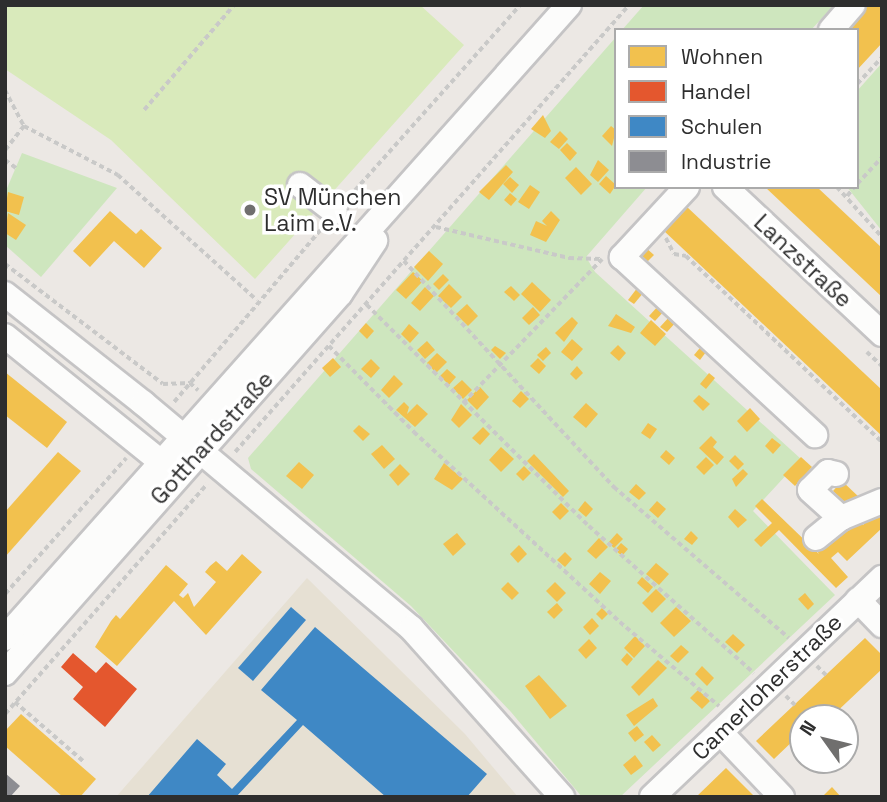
<!DOCTYPE html>
<meta charset="utf-8">
<style>
body{margin:0}
#map{position:relative;width:887px;height:802px;overflow:hidden;background:#ece8e4;font-family:"Space Grotesk",sans-serif}
div>[style]{position:absolute}
[style*='--x']{left:calc(var(--x)*1px);top:calc(var(--y)*1px);width:calc(var(--w)*1px);rotate:calc(var(--a)*1deg)}
.education>*{inset:0;background:#e6e0d3}
.green>*{inset:0;background:#cee6be}
.pitch>*{inset:0;background:#d9eabb}
.homes>*{inset:0;background:#f2c14e}
.shops>*{inset:0;background:#e4572e}
.schools>*{inset:0;background:#3f88c5}
.industry>*{inset:0;background:#8d8d92}
.path>*{height:3.5px;margin-top:-1.75px;transform-origin:0;background:repeating-linear-gradient(90deg,#c9c9c8 0 5px,transparent 0 8.5px)}
.roads{filter:drop-shadow(2px 0 #c5c4c5) drop-shadow(-2px 0 #c5c4c5) drop-shadow(0 2px #c5c4c5) drop-shadow(0 -2px #c5c4c5)}
.minor>*{height:24px;margin:-12px;padding:0 12px;transform-origin:12px;border-radius:12px;background:#fcfcfb}
.dots>*{width:19px;height:19px;translate:-50% -50%;box-sizing:border-box;border:4px solid #fff;border-radius:50%}
span{translate:-50% -50%;white-space:nowrap;text-align:center;line-height:1.15;-webkit-text-stroke:7px #fff;paint-order:stroke}
.poi-label{font-size:23px;color:#2e2e2e}
.left{translate:0 -50%;text-align:left}
.street-label{font-size:23px;color:#2e2e2e}
.frame{position:absolute;inset:0;border:7px solid #2e2e2e;pointer-events:none}
.legend{position:absolute;left:614px;top:28px;width:245px;height:161px;box-sizing:border-box;background:#fff;border:2px solid #ababab;margin:0;padding:9px 12px;list-style:none;font-size:21px;color:#2e2e2e}
.legend li{display:flex;align-items:center;gap:14px;height:35px}
.legend b{width:35px;border:2px solid #ababab}
.north{position:absolute;left:789px;top:704px;width:70px;height:70px;box-sizing:border-box;background:#fff;border:2px solid #ababab;border-radius:50%;rotate:304deg;font-size:19px;font-weight:700;line-height:28px;text-align:center;color:#2e2e2e}
.north::after{content:'';display:block;margin:auto;width:24px;height:32px;background:#706f6e;clip-path:polygon(50% 0,100% 100%,50% 72%,0 100%)}
</style>
<div id="map">
<div class="education">
<i style="clip-path:polygon(307px 578px,465px 734px,518px 797px,116px 797px)"></i>
</div>
<div class="green">
<i style="clip-path:polygon(644px 5px,834px 5px,811px 30px,622px 30px)"></i>
<i style="clip-path:polygon(616px 37px,616px 187px,647px 187px,586px 257px,595px 272px,801px 459px,753px 511px,835px 595px,620px 797px,582px 797px,511px 712px,411px 606px,251px 469px,248px 458px)"></i>
<i style="clip-path:polygon(882px 63px,882px 231px,847px 187px,857px 187px,857px 91px)"></i>
<i style="clip-path:polygon(22px 153px,117px 188px,41px 277px,5px 245px,5px 193px)"></i>
</div>
<div class="pitch">
<i style="clip-path:polygon(5px 5px,420px 5px,464px 45px,255px 279px,111px 140px,5px 69px)"></i>
</div>
<div class="homes">
<i style="clip-path:polygon(868px 5px,882px 5px,882px 43px,857px 70px,857px 30px,846px 30px)"></i>
<i style="clip-path:polygon(543px 115px,551px 131px,545px 138px,531px 129px)"></i>
<i style="clip-path:polygon(611px 126px,616px 130px,612px 146px,602px 136px)"></i>
<i style="clip-path:polygon(560px 131px,568px 139px,559px 149px,550px 142px)"></i>
<i style="clip-path:polygon(567px 143px,577px 153px,570px 161px,560px 150px)"></i>
<i style="clip-path:polygon(598px 160px,609px 170px,598px 182px,590px 175px)"></i>
<i style="clip-path:polygon(506px 165px,513px 172px,489px 200px,479px 192px)"></i>
<i style="clip-path:polygon(576px 167px,592px 184px,581px 195px,565px 178px)"></i>
<i style="clip-path:polygon(606px 176px,616px 185px,610px 194px,599px 184px)"></i>
<i style="clip-path:polygon(510px 177px,519px 185px,512px 193px,503px 184px)"></i>
<i style="clip-path:polygon(530px 185px,540px 192px,529px 209px,518px 202px)"></i>
<i style="clip-path:polygon(765px 187px,817px 187px,882px 248px,882px 297px)"></i>
<i style="clip-path:polygon(8px 192px,24px 197px,19px 215px,5px 211px)"></i>
<i style="clip-path:polygon(510px 193px,517px 199px,511px 206px,504px 200px)"></i>
<i style="clip-path:polygon(686px 206px,882px 390px,882px 436px,663px 230px)"></i>
<i style="clip-path:polygon(110px 211px,136px 234px,141px 229px,162px 248px,144px 268px,114px 241px,90px 267px,73px 251px)"></i>
<i style="clip-path:polygon(551px 211px,560px 220px,546px 242px,530px 235px,536px 221px,547px 226px,542px 221px)"></i>
<i style="clip-path:polygon(8px 213px,26px 225px,16px 240px,5px 233px)"></i>
<i style="clip-path:polygon(645px 247px,654px 255px,644px 265px,636px 256px)"></i>
<i style="clip-path:polygon(429px 251px,443px 264px,428px 281px,414px 267px)"></i>
<i style="clip-path:polygon(413px 272px,423px 281px,406px 299px,396px 290px)"></i>
<i style="clip-path:polygon(443px 274px,449px 280px,439px 290px,433px 284px)"></i>
<i style="clip-path:polygon(532px 282px,551px 300px,540px 312px,521px 294px)"></i>
<i style="clip-path:polygon(449px 284px,462px 297px,451px 308px,438px 296px)"></i>
<i style="clip-path:polygon(511px 286px,520px 295px,514px 301px,504px 292px)"></i>
<i style="clip-path:polygon(425px 287px,434px 296px,420px 311px,411px 303px)"></i>
<i style="clip-path:polygon(638px 287px,644px 292px,634px 304px,628px 300px)"></i>
<i style="clip-path:polygon(467px 304px,478px 316px,468px 326px,456px 314px)"></i>
<i style="clip-path:polygon(659px 305px,665px 310px,655px 321px,649px 316px)"></i>
<i style="clip-path:polygon(533px 307px,540px 315px,529px 325px,522px 318px)"></i>
<i style="clip-path:polygon(616px 314px,635px 327px,631px 333px,608px 326px)"></i>
<i style="clip-path:polygon(671px 315px,677px 321px,667px 332px,660px 327px)"></i>
<i style="clip-path:polygon(572px 317px,578px 323px,564px 342px,555px 333px)"></i>
<i style="clip-path:polygon(651px 320px,666px 334px,655px 346px,640px 333px)"></i>
<i style="clip-path:polygon(366px 323px,374px 331px,367px 339px,359px 331px)"></i>
<i style="clip-path:polygon(409px 324px,419px 333px,410px 343px,401px 334px)"></i>
<i style="clip-path:polygon(572px 339px,583px 349px,572px 361px,561px 352px)"></i>
<i style="clip-path:polygon(427px 341px,435px 350px,425px 359px,417px 350px)"></i>
<i style="clip-path:polygon(704px 343px,709px 348px,700px 360px,694px 355px)"></i>
<i style="clip-path:polygon(618px 345px,626px 353px,619px 361px,610px 353px)"></i>
<i style="clip-path:polygon(495px 346px,506px 353px,500px 359px,491px 350px)"></i>
<i style="clip-path:polygon(546px 347px,551px 353px,543px 361px,537px 355px)"></i>
<i style="clip-path:polygon(437px 353px,447px 362px,436px 373px,427px 363px)"></i>
<i style="clip-path:polygon(333px 358px,341px 367px,330px 377px,322px 368px)"></i>
<i style="clip-path:polygon(538px 358px,546px 366px,539px 374px,530px 366px)"></i>
<i style="clip-path:polygon(371px 359px,380px 368px,371px 378px,361px 369px)"></i>
<i style="clip-path:polygon(577px 366px,583px 373px,576px 380px,570px 374px)"></i>
<i style="clip-path:polygon(447px 369px,456px 377px,449px 385px,440px 376px)"></i>
<i style="clip-path:polygon(5px 372px,67px 422px,47px 448px,5px 415px)"></i>
<i style="clip-path:polygon(709px 373px,715px 378px,706px 389px,700px 384px)"></i>
<i style="clip-path:polygon(394px 375px,403px 384px,389px 398px,381px 390px)"></i>
<i style="clip-path:polygon(462px 380px,472px 390px,463px 399px,453px 388px)"></i>
<i style="clip-path:polygon(480px 387px,489px 397px,477px 410px,467px 400px)"></i>
<i style="clip-path:polygon(521px 391px,529px 399px,520px 408px,512px 401px)"></i>
<i style="clip-path:polygon(699px 395px,710px 404px,703px 411px,693px 401px)"></i>
<i style="clip-path:polygon(404px 402px,409px 407px,407px 414px,417px 404px,428px 414px,415px 427px,396px 410px)"></i>
<i style="clip-path:polygon(586px 403px,598px 414px,586px 428px,573px 417px)"></i>
<i style="clip-path:polygon(461px 404px,472px 415px,459px 428px,451px 420px)"></i>
<i style="clip-path:polygon(750px 408px,760px 419px,747px 432px,737px 421px)"></i>
<i style="clip-path:polygon(648px 423px,657px 429px,650px 439px,641px 433px)"></i>
<i style="clip-path:polygon(359px 425px,370px 434px,363px 441px,353px 431px)"></i>
<i style="clip-path:polygon(483px 427px,490px 434px,480px 445px,472px 438px)"></i>
<i style="clip-path:polygon(711px 436px,717px 442px,713px 447px,724px 457px,717px 465px,699px 448px)"></i>
<i style="clip-path:polygon(772px 438px,781px 445px,773px 454px,765px 446px)"></i>
<i style="clip-path:polygon(382px 445px,395px 459px,384px 469px,371px 454px)"></i>
<i style="clip-path:polygon(501px 447px,514px 459px,501px 472px,489px 460px)"></i>
<i style="clip-path:polygon(666px 450px,675px 458px,669px 465px,660px 457px)"></i>
<i style="clip-path:polygon(58px 452px,81px 471px,5px 557px,5px 512px)"></i>
<i style="clip-path:polygon(534px 454px,569px 491px,563px 497px,527px 461px)"></i>
<i style="clip-path:polygon(735px 455px,744px 464px,738px 470px,729px 461px)"></i>
<i style="clip-path:polygon(706px 457px,714px 465px,704px 475px,696px 467px)"></i>
<i style="clip-path:polygon(801px 457px,812px 467px,795px 486px,783px 475px)"></i>
<i style="clip-path:polygon(299px 462px,314px 475px,302px 489px,286px 476px)"></i>
<i style="clip-path:polygon(444px 463px,463px 479px,452px 490px,434px 479px)"></i>
<i style="clip-path:polygon(400px 464px,410px 474px,398px 486px,389px 475px)"></i>
<i style="clip-path:polygon(524px 466px,531px 473px,523px 481px,516px 474px)"></i>
<i style="clip-path:polygon(743px 469px,748px 474px,736px 487px,732px 479px)"></i>
<i style="clip-path:polygon(842px 481px,860px 498px,851px 508px,833px 491px)"></i>
<i style="clip-path:polygon(636px 484px,646px 493px,639px 500px,629px 492px)"></i>
<i style="clip-path:polygon(762px 499px,819px 554px,816px 549px,857px 519px,863px 525px,880px 508px,882px 528px,847px 561px,838px 552px,831px 558px,848px 577px,836px 588px,779px 530px,761px 547px,754px 540px,772px 523px,755px 506px)"></i>
<i style="clip-path:polygon(585px 501px,593px 509px,586px 517px,578px 510px)"></i>
<i style="clip-path:polygon(657px 501px,666px 509px,658px 518px,649px 510px)"></i>
<i style="clip-path:polygon(561px 503px,569px 511px,560px 520px,552px 512px)"></i>
<i style="clip-path:polygon(735px 509px,747px 520px,738px 528px,728px 517px)"></i>
<i style="clip-path:polygon(691px 531px,698px 538px,692px 545px,684px 539px)"></i>
<i style="clip-path:polygon(457px 533px,466px 544px,453px 556px,443px 544px)"></i>
<i style="clip-path:polygon(617px 533px,623px 539px,614px 548px,608px 543px)"></i>
<i style="clip-path:polygon(599px 538px,608px 547px,596px 559px,587px 551px)"></i>
<i style="clip-path:polygon(621px 543px,628px 549px,622px 556px,615px 550px)"></i>
<i style="clip-path:polygon(519px 545px,527px 554px,518px 563px,510px 554px)"></i>
<i style="clip-path:polygon(565px 552px,572px 559px,565px 567px,557px 560px)"></i>
<i style="clip-path:polygon(242px 554px,262px 572px,206px 635px,174px 601px,117px 666px,95px 647px,111px 621px,116px 615px,120px 619px,166px 565px,188px 584px,179px 595px,183px 598px,188px 593px,194px 607px,216px 582px,205px 572px,210px 566px,216px 561px,227px 571px)"></i>
<i style="clip-path:polygon(656px 563px,669px 574px,659px 585px,646px 574px)"></i>
<i style="clip-path:polygon(600px 572px,611px 581px,600px 594px,589px 584px)"></i>
<i style="clip-path:polygon(642px 577px,653px 587px,648px 593px,637px 583px)"></i>
<i style="clip-path:polygon(508px 582px,519px 593px,512px 600px,501px 589px)"></i>
<i style="clip-path:polygon(555px 582px,566px 593px,557px 602px,546px 591px)"></i>
<i style="clip-path:polygon(656px 589px,666px 599px,652px 613px,642px 603px)"></i>
<i style="clip-path:polygon(805px 593px,814px 604px,808px 610px,798px 599px)"></i>
<i style="clip-path:polygon(557px 603px,563px 610px,554px 619px,547px 612px)"></i>
<i style="clip-path:polygon(676px 607px,691px 621px,674px 637px,660px 623px)"></i>
<i style="clip-path:polygon(602px 608px,608px 614px,602px 620px,596px 614px)"></i>
<i style="clip-path:polygon(592px 618px,599px 626px,590px 635px,583px 627px)"></i>
<i style="clip-path:polygon(733px 634px,745px 645px,737px 653px,725px 642px)"></i>
<i style="clip-path:polygon(635px 636px,645px 646px,634px 658px,624px 648px)"></i>
<i style="clip-path:polygon(865px 638px,882px 655px,882px 669px,830px 718px,803px 718px,803px 744px,797px 737px,774px 759px,756px 741px)"></i>
<i style="clip-path:polygon(589px 639px,597px 648px,586px 659px,578px 650px)"></i>
<i style="clip-path:polygon(681px 645px,689px 652px,678px 663px,670px 656px)"></i>
<i style="clip-path:polygon(627px 653px,633px 659px,627px 666px,621px 660px)"></i>
<i style="clip-path:polygon(658px 660px,667px 668px,639px 696px,631px 687px)"></i>
<i style="clip-path:polygon(702px 666px,714px 678px,707px 686px,695px 674px)"></i>
<i style="clip-path:polygon(539px 675px,567px 706px,550px 719px,525px 686px)"></i>
<i style="clip-path:polygon(698px 690px,710px 701px,702px 709px,690px 698px)"></i>
<i style="clip-path:polygon(653px 698px,658px 706px,634px 726px,626px 715px)"></i>
<i style="clip-path:polygon(21px 714px,96px 779px,80px 797px,63px 797px,5px 746px,5px 731px)"></i>
<i style="clip-path:polygon(637px 726px,644px 735px,635px 742px,628px 733px)"></i>
<i style="clip-path:polygon(652px 735px,661px 745px,653px 752px,644px 742px)"></i>
<i style="clip-path:polygon(635px 755px,643px 766px,631px 775px,623px 765px)"></i>
<i style="clip-path:polygon(726px 768px,755px 797px,696px 797px)"></i>
<i style="clip-path:polygon(832px 787px,841px 797px,822px 797px)"></i>
</div>
<div class="shops">
<i style="clip-path:polygon(73px 653px,96px 673px,106px 662px,137px 689px,105px 727px,73px 699px,83px 687px,61px 667px)"></i>
</div>
<div class="schools">
<i style="clip-path:polygon(291px 607px,306px 620px,253px 681px,238px 668px)"></i>
<i style="clip-path:polygon(315px 627px,487px 774px,467px 797px,386px 797px,303px 725px,236px 797px,147px 797px,197px 739px,226px 764px,217px 775px,232px 789px,297px 720px,261px 690px)"></i>
</div>
<div class="industry">
<i style="clip-path:polygon(5px 773px,20px 786px,10px 797px,5px 797px)"></i>
</div>
<div class="path">
<i style="--x:857;--y:84;--w:37;--a:-47"></i>
<i style="--x:5;--y:90;--w:41;--a:62.2"></i>
<i style="--x:24;--y:126;--w:106;--a:27.5"></i>
<i style="--x:118;--y:175;--w:187;--a:42"></i>
<i style="--x:144;--y:110;--w:138;--a:-49.4"></i>
<i style="--x:5;--y:150;--w:31;--a:-52"></i>
<i style="--x:5;--y:160;--w:14;--a:36"></i>
<i style="--x:857;--y:184;--w:37;--a:-47"></i>
<i style="--x:837;--y:187;--w:67;--a:48"></i>
<i style="--x:847;--y:196;--w:11;--a:-52"></i>
<i style="--x:349;--y:197;--w:257;--a:-48.3"></i>
<i style="--x:436;--y:227;--w:137;--a:13.1"></i>
<i style="--x:569;--y:258;--w:32;--a:2"></i>
<i style="--x:666;--y:238;--w:18;--a:63"></i>
<i style="--x:674;--y:254;--w:12;--a:9"></i>
<i style="--x:686;--y:256;--w:270;--a:43.5"></i>
<i style="--x:404;--y:261;--w:309;--a:47.1"></i>
<i style="--x:614;--y:487;--w:231;--a:40.8"></i>
<i style="--x:5;--y:264;--w:198;--a:37.2"></i>
<i style="--x:163;--y:384;--w:27;--a:-2"></i>
<i style="--x:190;--y:383;--w:11;--a:41"></i>
<i style="--x:367;--y:305;--w:313;--a:44.9"></i>
<i style="--x:589;--y:526;--w:221;--a:41.7"></i>
<i style="--x:329;--y:346;--w:121;--a:45.3"></i>
<i style="--x:414;--y:432;--w:280;--a:42.7"></i>
<i style="--x:620;--y:622;--w:130;--a:40.3"></i>
<i style="--x:867;--y:352;--w:21;--a:43"></i>
<i style="--x:174;--y:402;--w:227;--a:-49.6"></i>
<i style="--x:463;--y:403;--w:200;--a:-46"></i>
<i style="--x:235;--y:452;--w:596;--a:-48.61"></i>
<i style="--x:5;--y:594;--w:182;--a:-48.3"></i>
<i style="--x:817;--y:666;--w:13;--a:45"></i>
<i style="--x:786;--y:696;--w:13;--a:45"></i>
<i style="--x:15;--y:702;--w:90;--a:40.9"></i>
<i style="--x:5;--y:714;--w:306;--a:-48.7"></i>
</div>
<div class="roads">
<div class="minor">
<i style="--x:831;--y:30;--w:33;--a:-49"></i>
<i style="--x:300;--y:185;--w:44;--a:37.6"></i>
<i style="--x:687;--y:187;--w:96;--a:132.9"></i>
<i style="--x:622;--y:257;--w:263;--a:42.7"></i>
<i style="--x:725;--y:187;--w:215;--a:43.1"></i>
<i style="--x:5;--y:294;--w:176;--a:38.3"></i>
<i style="--x:143;--y:403;--w:350;--a:40"></i>
<i style="--x:411;--y:628;--w:227;--a:48.2"></i>
<i style="--x:5;--y:336;--w:199;--a:38.9"></i>
<i style="--x:836;--y:474;--w:8;--a:-166"></i>
<i style="--x:828;--y:472;--w:25;--a:135"></i>
<i style="--x:810;--y:490;--w:42;--a:42.1"></i>
<i style="--x:816;--y:538;--w:32;--a:-39"></i>
<i style="--x:841;--y:518;--w:44;--a:-22.5"></i>
<i style="--x:858;--y:600;--w:35;--a:46"></i>
<i style="--x:5;--y:638;--w:848;--a:-48.3"></i>
<i style="--x:5;--y:673;--w:506;--a:-48.53"></i>
<i style="--x:340;--y:294;--w:64;--a:-56.6"></i>
<i style="--x:720;--y:732;--w:90;--a:46.4"></i>
<i style="--x:652;--y:797;--w:318;--a:-43.6"></i>
</div>
</div>
<div class="dots">
<i style="left:250px;top:210px;background:#706f6e"></i>
</div>
<div class="poi-label">
<span class="left" style="left:264px;top:210px">SV München<br>Laim e.V.</span>
</div>
<div class="street-label">
<span style="left:803px;top:261px;rotate:43deg">Lanzstraße</span>
<span style="left:212px;top:438px;rotate:-48deg">Gotthardstraße</span>
<span style="left:767px;top:687px;rotate:-44deg">Camerloherstraße</span>
</div>
<div class="frame"></div>
<ul class="legend">
<li><b style="height:19px;background:#f2c14e"></b>Wohnen</li>
<li><b style="height:19px;background:#e4572e"></b>Handel</li>
<li><b style="height:19px;background:#3f88c5"></b>Schulen</li>
<li><b style="height:19px;background:#8d8d92"></b>Industrie</li>
</ul>
<div class="north">N</div>
</div>
